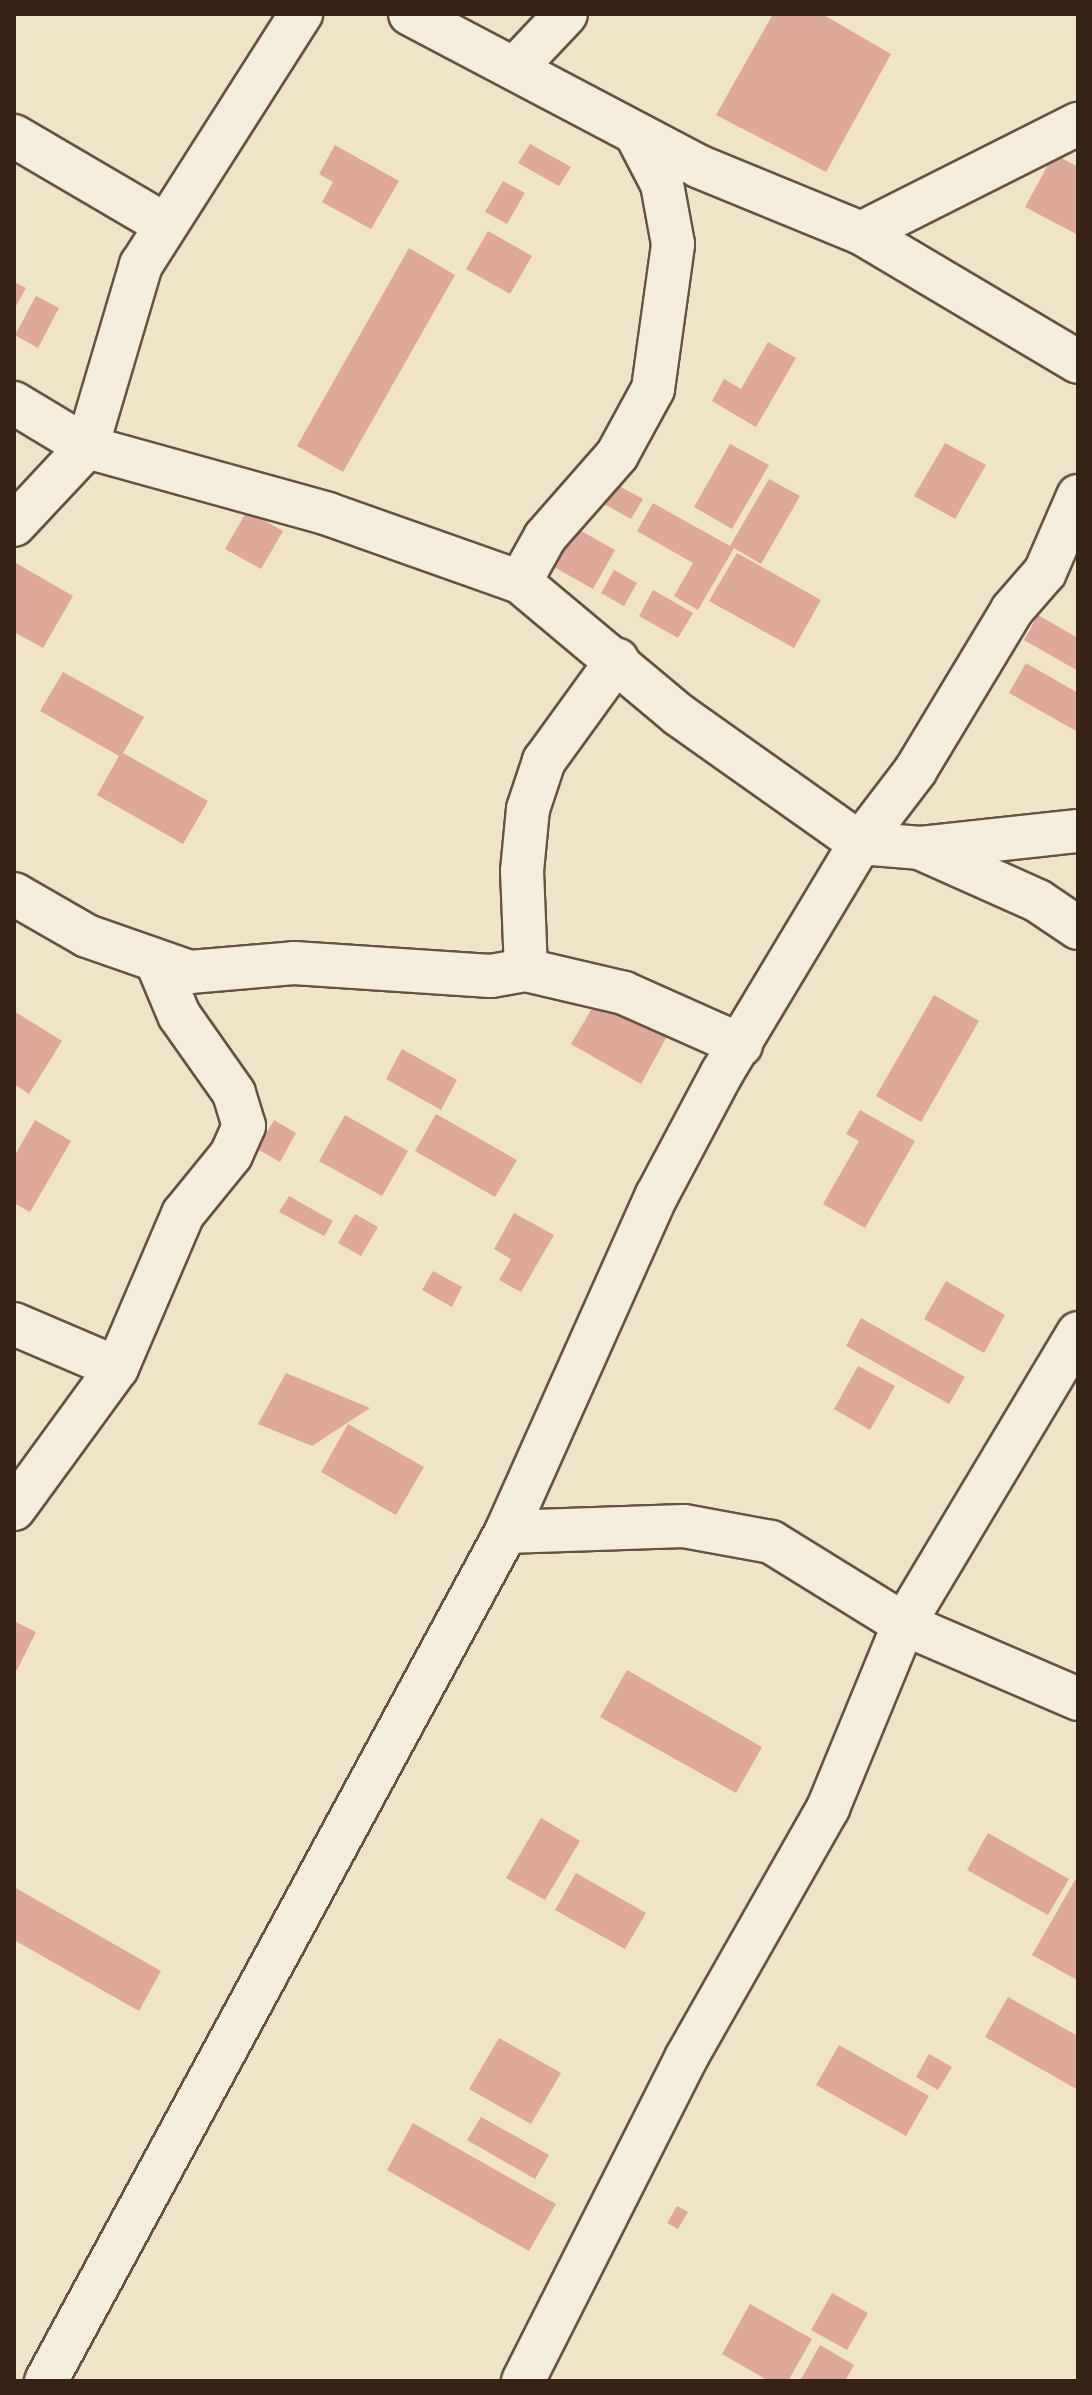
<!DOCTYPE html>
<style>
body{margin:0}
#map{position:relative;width:1092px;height:2395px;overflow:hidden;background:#efe4c7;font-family:Vollkorn,serif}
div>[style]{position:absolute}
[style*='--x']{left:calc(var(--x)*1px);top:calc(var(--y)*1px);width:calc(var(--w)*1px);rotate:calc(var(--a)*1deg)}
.building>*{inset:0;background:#dea99a}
.roads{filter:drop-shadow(2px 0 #655342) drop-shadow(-2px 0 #655342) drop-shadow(0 2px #655342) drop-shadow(0 -2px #655342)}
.minor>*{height:42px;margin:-21px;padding:0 21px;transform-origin:21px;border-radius:21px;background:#f5eddb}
span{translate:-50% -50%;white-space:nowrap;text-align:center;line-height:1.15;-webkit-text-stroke:7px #f5eddb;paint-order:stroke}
.frame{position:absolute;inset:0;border:16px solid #372315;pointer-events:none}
</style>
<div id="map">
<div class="building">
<i style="clip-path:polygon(773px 14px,822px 14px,891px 54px,826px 172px,716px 115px)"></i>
<i style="clip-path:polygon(530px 144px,571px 167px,559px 186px,518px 163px)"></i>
<i style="clip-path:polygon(335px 145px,399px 181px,371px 229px,322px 202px,333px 182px,319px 174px)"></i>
<i style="clip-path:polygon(1054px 154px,1078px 167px,1078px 235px,1025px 207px)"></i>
<i style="clip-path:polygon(503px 181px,525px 193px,507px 224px,485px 212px)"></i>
<i style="clip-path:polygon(488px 231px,532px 256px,510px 294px,466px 269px)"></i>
<i style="clip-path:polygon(409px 248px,455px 275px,343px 472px,297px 446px)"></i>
<i style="clip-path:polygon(14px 282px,26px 288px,16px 306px,14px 305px)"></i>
<i style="clip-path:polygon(36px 296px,59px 308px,38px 348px,15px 335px)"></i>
<i style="clip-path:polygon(768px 342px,796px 358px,756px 427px,712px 401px,724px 379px,741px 389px)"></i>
<i style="clip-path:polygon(945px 443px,986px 465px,955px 519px,914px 496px)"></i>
<i style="clip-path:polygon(730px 444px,769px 465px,732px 529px,694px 507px)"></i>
<i style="clip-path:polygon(606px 479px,643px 499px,631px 519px,595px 499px)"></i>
<i style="clip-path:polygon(769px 479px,800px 496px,761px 564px,734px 548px,698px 610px,674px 596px,693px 563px,637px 531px,653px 503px,730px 546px)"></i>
<i style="clip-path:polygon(247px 511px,283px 531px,261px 569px,225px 549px)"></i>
<i style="clip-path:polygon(576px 528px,615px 550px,593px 589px,554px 567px)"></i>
<i style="clip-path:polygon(737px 553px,821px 600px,794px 648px,709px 601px)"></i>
<i style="clip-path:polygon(14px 562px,73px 596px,43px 648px,14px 632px)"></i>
<i style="clip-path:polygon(614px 570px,637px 583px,624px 606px,601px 593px)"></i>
<i style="clip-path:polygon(653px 590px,693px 613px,678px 638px,639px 616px)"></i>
<i style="clip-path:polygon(1038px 615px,1078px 638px,1078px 671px,1024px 640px)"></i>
<i style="clip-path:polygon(1026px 663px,1078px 693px,1078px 732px,1009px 693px)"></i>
<i style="clip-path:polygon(63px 672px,144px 717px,123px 753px,208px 801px,183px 844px,97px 795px,119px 756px,40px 711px)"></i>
<i style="clip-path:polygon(601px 993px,670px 1031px,641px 1084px,571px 1044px)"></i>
<i style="clip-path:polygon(934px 995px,979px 1021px,921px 1122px,876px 1096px)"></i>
<i style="clip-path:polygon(14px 1011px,62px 1041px,29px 1094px,14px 1084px)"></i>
<i style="clip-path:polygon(402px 1049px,457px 1080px,441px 1110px,386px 1079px)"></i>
<i style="clip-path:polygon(860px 1110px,915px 1141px,865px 1228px,823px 1204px,859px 1141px,846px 1134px)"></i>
<i style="clip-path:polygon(436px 1114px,517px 1160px,495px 1197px,415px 1151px)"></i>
<i style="clip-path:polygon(345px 1115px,408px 1151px,382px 1196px,319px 1161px)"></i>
<i style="clip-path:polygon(35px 1120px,71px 1141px,30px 1212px,14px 1203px,14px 1157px)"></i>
<i style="clip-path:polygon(274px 1120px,296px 1133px,280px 1162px,257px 1149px)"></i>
<i style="clip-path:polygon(289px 1196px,333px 1221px,324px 1236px,279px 1212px)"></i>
<i style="clip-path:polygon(514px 1213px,554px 1235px,521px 1292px,499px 1280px,511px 1259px,494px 1249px)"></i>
<i style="clip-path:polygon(355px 1214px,378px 1227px,361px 1256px,338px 1243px)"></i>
<i style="clip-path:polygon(433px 1271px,462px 1287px,452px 1307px,422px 1290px)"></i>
<i style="clip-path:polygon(946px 1281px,1005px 1315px,984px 1353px,924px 1319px)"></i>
<i style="clip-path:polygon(861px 1318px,965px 1377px,949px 1404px,846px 1346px)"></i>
<i style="clip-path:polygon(858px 1366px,895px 1386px,870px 1430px,834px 1409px)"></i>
<i style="clip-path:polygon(286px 1373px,370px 1408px,312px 1446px,258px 1424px)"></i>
<i style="clip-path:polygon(348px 1424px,424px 1467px,396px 1515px,321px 1472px)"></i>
<i style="clip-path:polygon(14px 1621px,36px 1632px,17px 1670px,14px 1669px)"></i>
<i style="clip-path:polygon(627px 1670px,762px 1747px,736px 1793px,600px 1717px)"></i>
<i style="clip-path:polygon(541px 1818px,580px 1841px,545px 1900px,506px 1878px)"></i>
<i style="clip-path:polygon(988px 1833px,1069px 1879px,1048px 1915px,967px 1870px)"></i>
<i style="clip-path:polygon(576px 1873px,646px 1913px,625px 1949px,555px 1910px)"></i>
<i style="clip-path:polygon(1078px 1875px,1078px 1978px,1077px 1980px,1032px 1955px)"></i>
<i style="clip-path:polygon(14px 1887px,161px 1971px,139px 2011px,14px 1940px)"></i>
<i style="clip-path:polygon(1008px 1997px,1078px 2036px,1078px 2090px,985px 2037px)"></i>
<i style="clip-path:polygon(499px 2038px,561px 2073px,531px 2124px,469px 2089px)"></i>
<i style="clip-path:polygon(839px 2045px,929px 2096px,906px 2136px,816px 2085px)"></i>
<i style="clip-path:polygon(929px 2054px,952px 2067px,938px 2090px,916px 2077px)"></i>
<i style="clip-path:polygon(481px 2117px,549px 2155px,535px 2179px,467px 2140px)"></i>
<i style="clip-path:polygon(413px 2123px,556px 2204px,529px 2251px,387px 2170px)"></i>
<i style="clip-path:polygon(677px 2206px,688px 2212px,678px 2229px,667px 2223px)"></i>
<i style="clip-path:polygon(832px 2293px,868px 2313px,847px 2350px,811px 2330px)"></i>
<i style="clip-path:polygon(750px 2304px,812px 2339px,788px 2381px,769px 2381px,722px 2354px)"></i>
<i style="clip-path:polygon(820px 2345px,854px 2365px,845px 2381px,800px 2381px)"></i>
</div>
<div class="roads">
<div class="minor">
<i style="--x:410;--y:14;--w:328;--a:27.8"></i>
<i style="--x:700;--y:167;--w:174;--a:22.3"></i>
<i style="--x:861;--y:233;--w:252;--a:30.7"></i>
<i style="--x:515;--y:68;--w:74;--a:-46.6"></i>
<i style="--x:14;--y:136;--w:172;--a:30.4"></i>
<i style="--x:861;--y:233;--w:243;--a:-26.7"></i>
<i style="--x:14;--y:403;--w:85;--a:31.1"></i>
<i style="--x:87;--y:447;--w:250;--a:15.5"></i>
<i style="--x:328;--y:514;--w:204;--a:19.5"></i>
<i style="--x:520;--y:582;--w:207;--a:39.9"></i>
<i style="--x:679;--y:715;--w:222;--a:35.3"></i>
<i style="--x:860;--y:843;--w:61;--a:4.7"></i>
<i style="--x:921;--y:848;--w:158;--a:-6.2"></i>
<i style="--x:14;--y:525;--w:107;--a:-46.9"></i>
<i style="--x:87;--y:447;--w:190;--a:-73.5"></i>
<i style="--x:141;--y:265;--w:298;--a:-57.5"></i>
<i style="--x:520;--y:582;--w:51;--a:-60.9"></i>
<i style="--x:545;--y:537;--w:109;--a:-48.7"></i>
<i style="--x:617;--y:455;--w:75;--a:-61.4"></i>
<i style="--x:653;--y:389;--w:146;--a:-82.1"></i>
<i style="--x:673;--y:244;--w:61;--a:-100.4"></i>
<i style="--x:662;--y:184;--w:56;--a:-117.5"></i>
<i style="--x:922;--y:849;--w:127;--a:24.1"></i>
<i style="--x:1038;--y:901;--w:48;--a:34"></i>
<i style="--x:14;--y:894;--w:84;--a:29.9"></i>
<i style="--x:87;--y:936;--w:109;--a:19.3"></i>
<i style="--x:190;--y:972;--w:104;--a:-4.9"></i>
<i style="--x:294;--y:963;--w:197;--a:3.8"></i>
<i style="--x:491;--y:976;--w:36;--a:-10"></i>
<i style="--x:526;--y:970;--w:101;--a:13.2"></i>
<i style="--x:624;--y:993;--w:128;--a:24"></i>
<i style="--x:526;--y:970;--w:99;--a:-92.3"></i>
<i style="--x:522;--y:871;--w:62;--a:-84.5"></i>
<i style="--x:528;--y:809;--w:51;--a:-71.6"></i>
<i style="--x:544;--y:761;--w:125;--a:-54.1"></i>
<i style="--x:14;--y:1324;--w:112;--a:23.1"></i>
<i style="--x:14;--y:1509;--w:175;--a:-53.9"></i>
<i style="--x:117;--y:1368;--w:168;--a:-66.8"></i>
<i style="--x:183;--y:1214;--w:76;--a:-50.9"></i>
<i style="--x:231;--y:1155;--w:32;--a:-66"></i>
<i style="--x:244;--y:1126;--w:34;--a:-107"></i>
<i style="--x:234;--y:1093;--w:95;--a:-125.2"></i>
<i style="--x:179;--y:1015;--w:54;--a:-112.8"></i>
<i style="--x:506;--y:1532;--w:178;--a:-1.9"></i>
<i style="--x:684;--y:1526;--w:88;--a:10.4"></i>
<i style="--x:771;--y:1542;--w:156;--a:31.7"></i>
<i style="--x:904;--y:1624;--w:189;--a:23.3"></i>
<i style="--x:46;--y:2381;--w:966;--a:-61.55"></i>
<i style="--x:506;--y:1532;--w:369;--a:-65.9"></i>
<i style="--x:657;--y:1195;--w:138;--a:-62"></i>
<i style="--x:722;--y:1073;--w:268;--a:-59"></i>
<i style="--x:860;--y:843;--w:91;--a:-52.6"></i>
<i style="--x:915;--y:771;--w:188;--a:-58.9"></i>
<i style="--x:1012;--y:610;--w:50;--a:-49"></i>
<i style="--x:1045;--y:572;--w:83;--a:-66.5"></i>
<i style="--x:523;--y:2381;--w:362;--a:-63.2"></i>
<i style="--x:686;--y:2058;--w:288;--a:-60.4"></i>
<i style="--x:828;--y:1808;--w:199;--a:-67.6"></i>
<i style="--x:904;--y:1624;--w:339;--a:-59.1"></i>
</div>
</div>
<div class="frame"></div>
</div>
